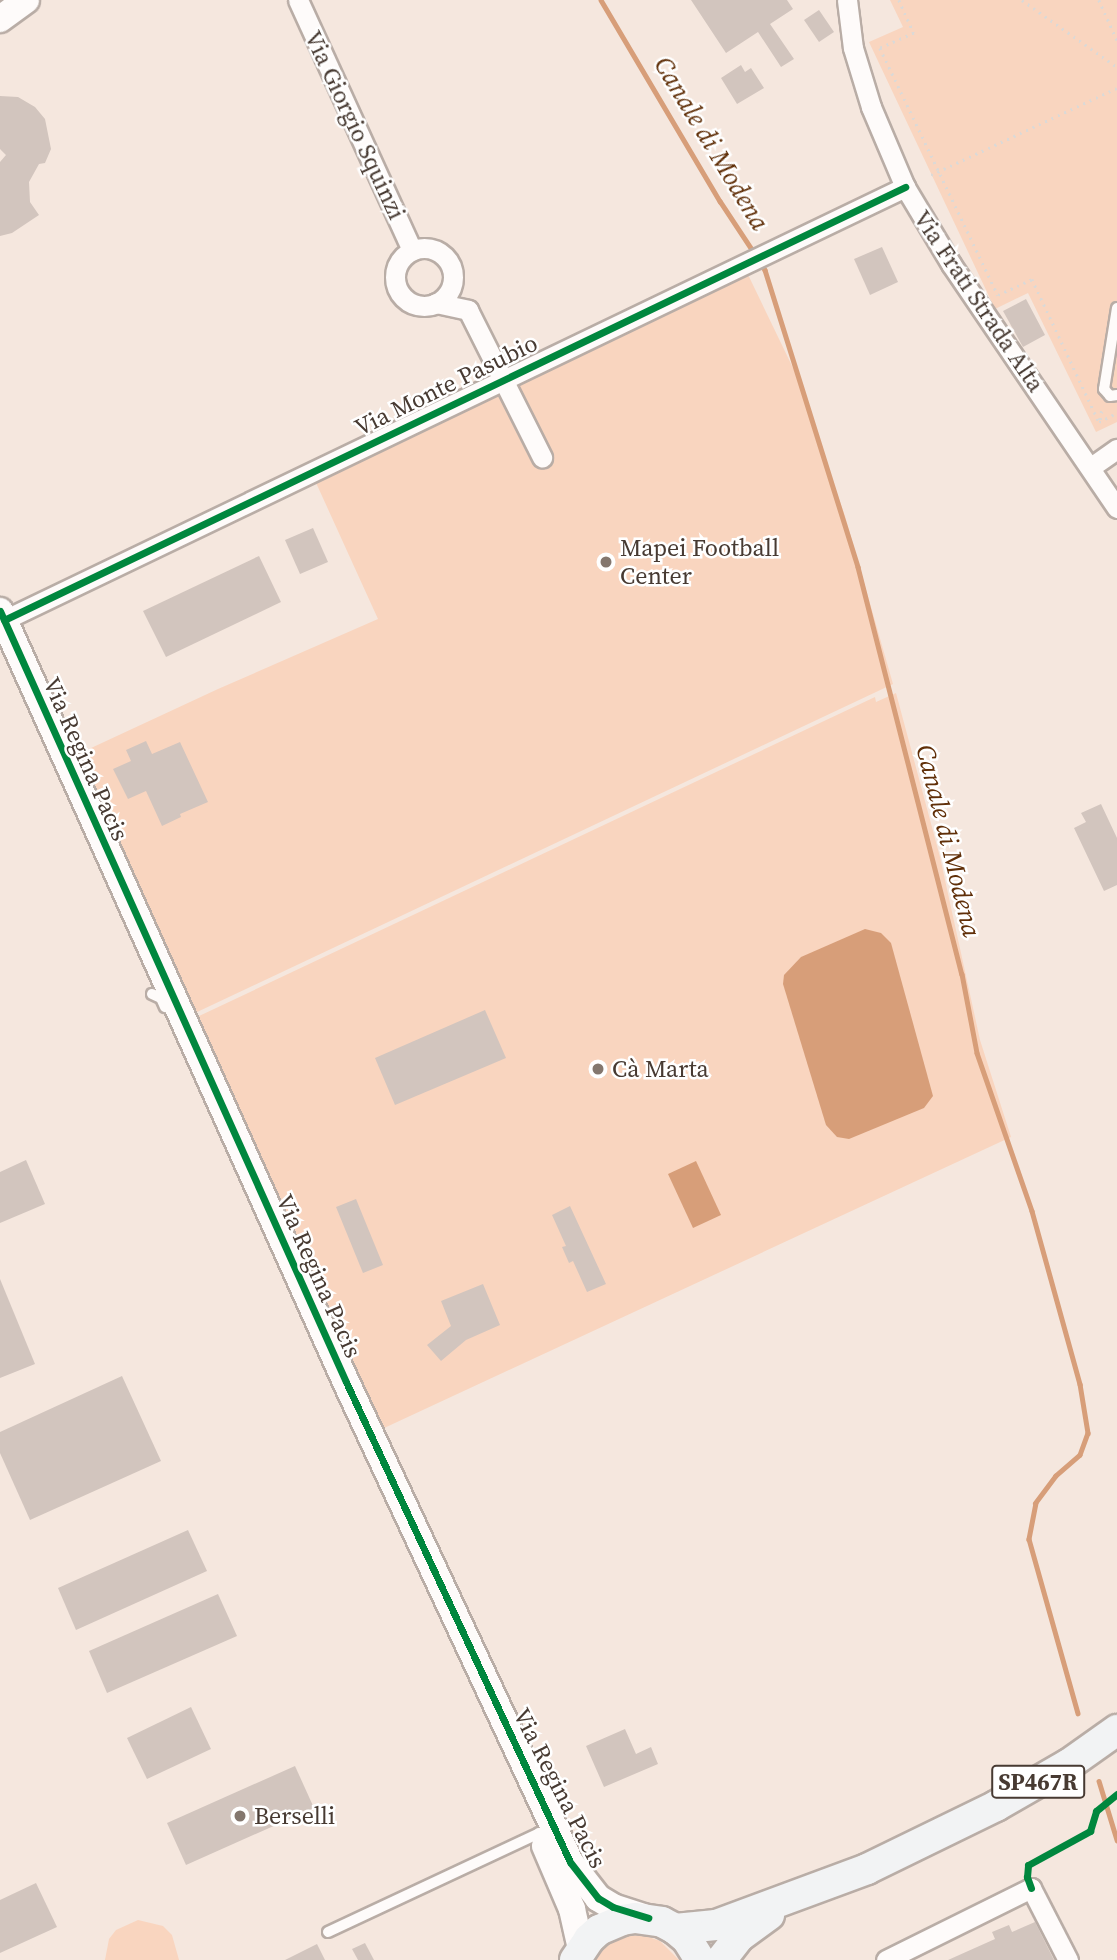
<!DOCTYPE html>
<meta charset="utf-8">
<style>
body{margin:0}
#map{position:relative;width:1117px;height:1960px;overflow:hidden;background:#f5e7de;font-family:"Source Serif 4",serif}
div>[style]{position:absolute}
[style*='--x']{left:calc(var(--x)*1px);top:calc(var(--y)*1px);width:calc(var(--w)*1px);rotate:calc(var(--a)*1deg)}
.green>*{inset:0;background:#f9d5bf}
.water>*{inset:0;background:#d79e79}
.stream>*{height:4.5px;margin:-2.25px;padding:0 2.25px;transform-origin:2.25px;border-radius:2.25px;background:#d79e79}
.building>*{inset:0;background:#d2c5be}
.path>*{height:2.5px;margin-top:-1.25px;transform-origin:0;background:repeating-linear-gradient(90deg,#dcd9d6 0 2px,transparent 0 7px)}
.roads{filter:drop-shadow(2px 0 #b9ada6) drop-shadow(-2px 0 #b9ada6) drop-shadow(0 2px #b9ada6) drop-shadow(0 -2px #b9ada6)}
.lane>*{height:10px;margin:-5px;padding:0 5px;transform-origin:5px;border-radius:5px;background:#fefbfa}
.street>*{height:19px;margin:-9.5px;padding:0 9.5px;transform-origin:9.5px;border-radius:9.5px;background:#fefbfa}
.street>.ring{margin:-9.5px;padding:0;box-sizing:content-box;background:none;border:19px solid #fefbfa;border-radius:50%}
.secondary>*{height:26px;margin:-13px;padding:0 13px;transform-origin:13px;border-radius:13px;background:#fefbfa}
.primary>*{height:30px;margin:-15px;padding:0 15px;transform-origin:15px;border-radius:15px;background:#f2f3f4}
.cycleway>*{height:7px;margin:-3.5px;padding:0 3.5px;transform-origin:3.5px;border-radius:3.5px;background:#00873e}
.dots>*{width:19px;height:19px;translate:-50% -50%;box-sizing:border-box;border:4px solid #fff;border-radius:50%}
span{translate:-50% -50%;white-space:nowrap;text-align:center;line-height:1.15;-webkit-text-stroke:5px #fff;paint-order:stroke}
.shield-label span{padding:2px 5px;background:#fff;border:2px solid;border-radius:5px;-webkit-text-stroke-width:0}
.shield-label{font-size:23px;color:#473a32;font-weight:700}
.street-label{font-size:24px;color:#473a32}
.poi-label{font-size:24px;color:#473a32}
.left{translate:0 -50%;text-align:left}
.water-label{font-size:26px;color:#602f08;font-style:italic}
</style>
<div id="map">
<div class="green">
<i style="clip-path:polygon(890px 0,1117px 0,1117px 422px,1096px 432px,1028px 293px,995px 309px,869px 42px,903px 27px)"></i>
<i style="clip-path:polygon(739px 256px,794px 370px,845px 516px,893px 684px,195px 1013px,76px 755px,218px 689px,378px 619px,307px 463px)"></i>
<i style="clip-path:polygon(896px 693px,940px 857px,980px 1040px,1011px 1137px,382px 1429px,198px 1067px,202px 1028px,197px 1017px,875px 697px,876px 702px)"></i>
<i style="clip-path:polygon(138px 1920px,163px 1926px,172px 1935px,179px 1960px,105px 1960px,109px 1939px,116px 1930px)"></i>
<i style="clip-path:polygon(643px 1935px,660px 1941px,679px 1960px,592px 1960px,608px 1943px,625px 1936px)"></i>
</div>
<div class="water">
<i style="clip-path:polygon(865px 929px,881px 933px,891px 943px,933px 1096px,924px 1108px,849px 1139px,837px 1137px,826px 1125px,783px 984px,784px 975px,801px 957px)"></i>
<i style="clip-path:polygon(696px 1161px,721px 1215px,693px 1228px,668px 1174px)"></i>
</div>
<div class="stream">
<i style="--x:601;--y:0;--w:234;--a:59.4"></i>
<i style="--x:720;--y:201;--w:64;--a:56.6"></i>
<i style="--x:760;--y:261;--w:10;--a:61"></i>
<i style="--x:765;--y:270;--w:311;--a:72.6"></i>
<i style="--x:858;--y:567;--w:420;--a:75.7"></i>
<i style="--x:962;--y:974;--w:80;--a:79.2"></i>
<i style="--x:977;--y:1053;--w:167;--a:70.8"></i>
<i style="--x:1032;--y:1211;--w:180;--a:74.5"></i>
<i style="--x:1080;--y:1384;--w:50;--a:80.7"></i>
<i style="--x:1088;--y:1433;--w:23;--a:110"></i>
<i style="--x:1080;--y:1455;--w:32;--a:139"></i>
<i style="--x:1056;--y:1476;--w:34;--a:127"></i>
<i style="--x:1036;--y:1503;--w:37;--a:101"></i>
<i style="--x:1029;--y:1539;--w:181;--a:74.3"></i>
<i style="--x:1099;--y:1781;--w:62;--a:73"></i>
</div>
<div class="building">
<i style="clip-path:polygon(691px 0,787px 0,793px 9px,770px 24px,794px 59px,781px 67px,758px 32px,726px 53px)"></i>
<i style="clip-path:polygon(819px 10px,834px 32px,819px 42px,804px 20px)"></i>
<i style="clip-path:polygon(741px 65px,745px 72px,751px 68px,764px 88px,737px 104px,721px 78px)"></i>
<i style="clip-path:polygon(0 96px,18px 97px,35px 107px,45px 119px,51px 149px,45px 163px,39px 164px,29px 182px,30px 202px,39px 215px,12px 233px,0 236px,0 162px,6px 155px,0 149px)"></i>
<i style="clip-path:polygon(882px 247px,898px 282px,870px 295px,854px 259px)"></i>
<i style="clip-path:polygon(1026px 299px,1045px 335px,1023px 347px,1003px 311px)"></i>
<i style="clip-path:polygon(313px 528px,328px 562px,300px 574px,285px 540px)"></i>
<i style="clip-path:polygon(259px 556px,281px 602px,166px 657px,143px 611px)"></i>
<i style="clip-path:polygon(146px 741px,152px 754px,180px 742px,208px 802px,180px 814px,181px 817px,162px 826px,146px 791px,128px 799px,113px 769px,131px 761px,126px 750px)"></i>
<i style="clip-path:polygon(1101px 804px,1117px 838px,1117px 885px,1104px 891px,1074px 828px,1086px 822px,1081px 813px)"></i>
<i style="clip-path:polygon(485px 1010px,506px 1058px,395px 1105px,375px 1058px)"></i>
<i style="clip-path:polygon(26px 1160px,45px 1204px,0 1223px,0 1172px)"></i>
<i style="clip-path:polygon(356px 1199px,383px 1265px,363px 1273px,336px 1207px)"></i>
<i style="clip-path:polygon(570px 1206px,606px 1284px,587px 1292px,573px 1261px,569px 1263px,562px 1247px,566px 1246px,552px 1215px)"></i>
<i style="clip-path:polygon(0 1279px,35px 1364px,0 1378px)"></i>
<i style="clip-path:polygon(483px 1284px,500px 1325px,466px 1340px,441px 1361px,427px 1345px,451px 1326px,441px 1301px)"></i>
<i style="clip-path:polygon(122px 1376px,161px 1461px,30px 1520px,0 1453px,0 1432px)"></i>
<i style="clip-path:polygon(188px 1530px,207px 1571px,76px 1630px,58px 1588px)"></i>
<i style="clip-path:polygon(218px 1594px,237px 1636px,107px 1693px,89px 1651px)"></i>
<i style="clip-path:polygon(191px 1707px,211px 1749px,147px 1779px,127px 1738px)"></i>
<i style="clip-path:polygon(625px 1729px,636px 1754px,651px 1747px,658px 1764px,604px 1787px,586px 1746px)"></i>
<i style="clip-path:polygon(295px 1766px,314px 1808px,186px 1865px,167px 1823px)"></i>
<i style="clip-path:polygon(36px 1883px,57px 1927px,0 1953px,0 1900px)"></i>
<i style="clip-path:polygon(1035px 1922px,1054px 1960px,948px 1960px,995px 1939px,992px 1932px,1009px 1925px,1012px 1932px)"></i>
<i style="clip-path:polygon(365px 1943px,374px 1960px,358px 1960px,352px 1949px)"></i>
<i style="clip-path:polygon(317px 1944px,325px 1960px,285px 1960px)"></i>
</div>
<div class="path">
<i style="--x:899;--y:0;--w:36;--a:66"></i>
<i style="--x:914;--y:33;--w:37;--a:156"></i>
<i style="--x:880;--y:48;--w:274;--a:64.5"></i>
<i style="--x:998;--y:295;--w:38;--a:-25"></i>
<i style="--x:1032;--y:279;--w:158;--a:64.9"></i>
<i style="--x:1099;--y:422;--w:20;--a:-27"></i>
<i style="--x:1022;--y:0;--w:116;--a:35.2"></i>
<i style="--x:1099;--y:0;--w:44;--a:65.8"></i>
<i style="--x:931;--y:175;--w:205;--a:-25.1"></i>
<i style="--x:1100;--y:420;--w:14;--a:-82"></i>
</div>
<div class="roads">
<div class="lane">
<i style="--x:1117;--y:308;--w:82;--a:99.1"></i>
<i style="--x:1104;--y:389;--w:9;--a:49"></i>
<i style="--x:1110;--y:396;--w:7;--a:-8"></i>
<i style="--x:152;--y:994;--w:10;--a:24"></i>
<i style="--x:161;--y:998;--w:10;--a:66"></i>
<i style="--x:328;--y:1932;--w:233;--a:-25.1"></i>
<i style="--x:539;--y:1833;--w:9;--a:-6"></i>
<i style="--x:548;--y:1832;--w:7;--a:63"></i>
</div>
<div class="street">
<i style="--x:298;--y:0;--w:275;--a:65.5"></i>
<i style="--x:847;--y:0;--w:48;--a:82.9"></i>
<i style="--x:853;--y:48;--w:62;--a:73"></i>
<i style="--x:871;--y:107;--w:87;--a:67"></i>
<i style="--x:905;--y:187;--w:90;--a:59.1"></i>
<i style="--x:951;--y:264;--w:295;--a:55.8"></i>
<i class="ring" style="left:395px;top:248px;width:39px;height:39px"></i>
<i style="--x:436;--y:303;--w:33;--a:12"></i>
<i style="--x:468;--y:310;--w:165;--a:63.3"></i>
<i style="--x:1091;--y:467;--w:32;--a:-35"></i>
<i style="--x:4;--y:620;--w:1000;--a:-25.67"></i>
<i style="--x:886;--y:1960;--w:162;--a:-26.4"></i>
<i style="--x:1031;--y:1888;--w:81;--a:62.8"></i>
</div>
<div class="secondary">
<i style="--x:0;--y:19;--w:32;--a:-36"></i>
<i style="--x:0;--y:611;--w:845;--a:65.83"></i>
<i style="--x:346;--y:1382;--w:530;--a:64.98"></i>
<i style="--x:570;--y:1862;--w:46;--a:52.1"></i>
<i style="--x:598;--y:1898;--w:17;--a:31"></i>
<i style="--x:613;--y:1907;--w:35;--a:18"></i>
<i style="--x:545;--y:1846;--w:69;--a:66.8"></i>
<i style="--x:572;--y:1909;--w:41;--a:77.3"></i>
</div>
<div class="primary">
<i style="--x:675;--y:1929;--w:41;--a:-5.6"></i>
<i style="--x:716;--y:1925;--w:161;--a:-20.3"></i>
<i style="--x:867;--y:1869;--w:144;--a:-26"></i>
<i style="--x:996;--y:1806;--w:84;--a:-29.9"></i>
<i style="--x:1069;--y:1764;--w:59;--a:-35.3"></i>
<i style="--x:575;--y:1960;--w:25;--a:-56"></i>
<i style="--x:589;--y:1939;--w:13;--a:-42"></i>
<i style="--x:599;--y:1930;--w:25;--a:-23"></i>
<i style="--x:622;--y:1920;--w:13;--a:-9"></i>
<i style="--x:635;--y:1918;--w:27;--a:8"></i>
<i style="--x:662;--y:1922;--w:15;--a:28"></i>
<i style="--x:675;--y:1929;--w:16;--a:40"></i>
<i style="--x:687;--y:1939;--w:25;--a:58"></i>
<i style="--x:721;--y:1960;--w:31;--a:-52"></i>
<i style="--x:740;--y:1936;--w:36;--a:-36"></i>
</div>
</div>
<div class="cycleway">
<i style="--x:0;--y:611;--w:845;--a:65.83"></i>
<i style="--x:346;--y:1382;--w:530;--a:64.98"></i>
<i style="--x:570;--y:1862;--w:46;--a:52.1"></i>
<i style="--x:598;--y:1898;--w:17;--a:31"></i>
<i style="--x:613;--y:1907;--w:37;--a:17"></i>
<i style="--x:4;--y:620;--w:1000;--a:-25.67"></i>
<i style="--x:1031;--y:1888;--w:12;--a:-110"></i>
<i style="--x:1027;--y:1877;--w:12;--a:-85"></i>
<i style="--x:1028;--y:1865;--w:71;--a:-28.7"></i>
<i style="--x:1090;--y:1831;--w:21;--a:-73"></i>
<i style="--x:1096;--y:1811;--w:27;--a:-39"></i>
</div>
<div class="dots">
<i style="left:606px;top:562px;background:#84776e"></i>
<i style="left:598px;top:1069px;background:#84776e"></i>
<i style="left:240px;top:1816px;background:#84776e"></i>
</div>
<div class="shield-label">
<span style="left:1038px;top:1782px">SP467R</span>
</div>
<div class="street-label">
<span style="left:355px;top:125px;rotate:65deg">Via Giorgio Squinzi</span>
<span style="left:979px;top:301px;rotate:56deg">Via Frati Strada Alta</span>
<span style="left:446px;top:385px;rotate:-26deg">Via Monte Pasubio</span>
<span style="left:86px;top:759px;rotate:66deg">Via Regina Pacis</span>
<span style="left:319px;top:1276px;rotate:66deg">Via Regina Pacis</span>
<span style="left:560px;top:1788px;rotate:63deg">Via Regina Pacis</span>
</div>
<div class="poi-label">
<span class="left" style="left:620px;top:562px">Mapei Football<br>Center</span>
<span class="left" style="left:612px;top:1069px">Cà Marta</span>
<span class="left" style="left:254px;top:1816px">Berselli</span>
</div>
<div class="water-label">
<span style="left:711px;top:144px;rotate:59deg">Canale di Modena</span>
<span style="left:948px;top:841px;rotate:76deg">Canale di Modena</span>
</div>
</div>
